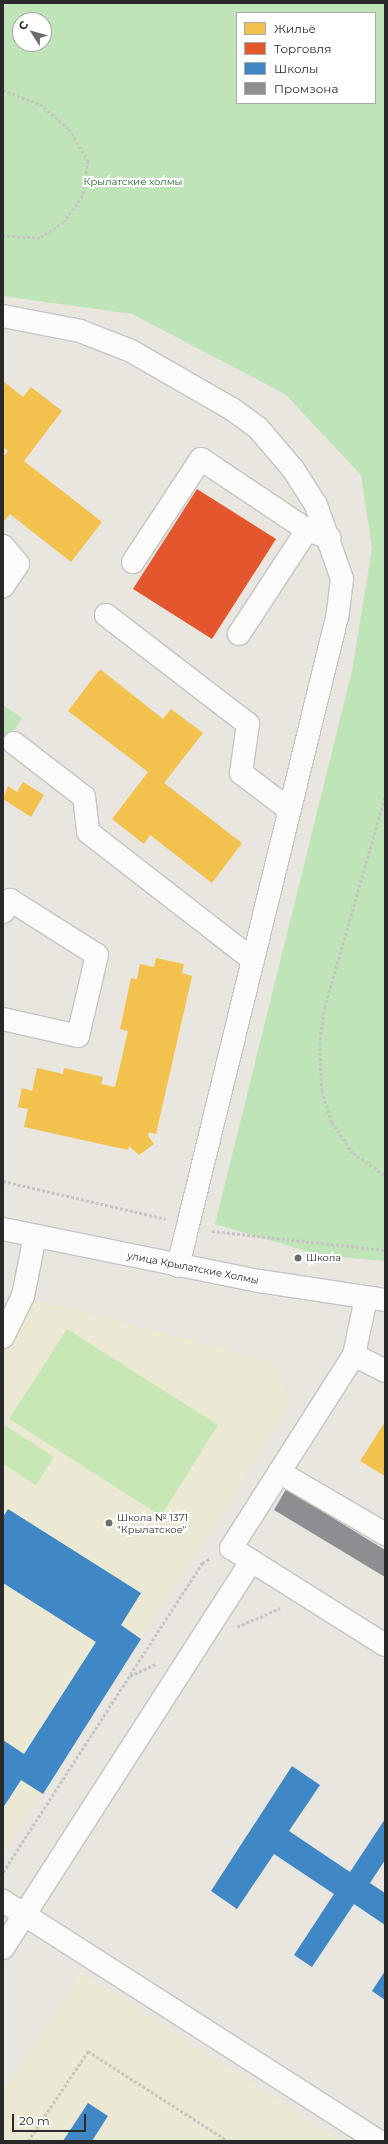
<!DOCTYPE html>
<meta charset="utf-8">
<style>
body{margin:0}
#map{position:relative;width:388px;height:2144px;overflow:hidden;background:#e8e6de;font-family:Montserrat,sans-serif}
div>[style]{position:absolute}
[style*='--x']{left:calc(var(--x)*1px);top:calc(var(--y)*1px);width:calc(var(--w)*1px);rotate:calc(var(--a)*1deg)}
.education>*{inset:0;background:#ebe9d3}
.green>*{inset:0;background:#bee4b7}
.pitch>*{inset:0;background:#c7e8b5}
.homes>*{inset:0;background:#f2c14e}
.shops>*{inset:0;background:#e4572e}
.schools>*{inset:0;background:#3f88c5}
.industry>*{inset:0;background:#8d8d92}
.path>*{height:2.5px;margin-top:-1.25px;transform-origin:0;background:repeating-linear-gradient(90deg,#c6c5c4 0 3px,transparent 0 5px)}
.roads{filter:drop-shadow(1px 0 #c6c4c4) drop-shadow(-1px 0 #c6c4c4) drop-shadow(0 1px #c6c4c4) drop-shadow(0 -1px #c6c4c4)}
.minor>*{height:22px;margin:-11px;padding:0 11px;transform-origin:11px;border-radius:11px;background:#fcfbfa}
.dots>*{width:11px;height:11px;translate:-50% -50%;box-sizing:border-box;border:2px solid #fff;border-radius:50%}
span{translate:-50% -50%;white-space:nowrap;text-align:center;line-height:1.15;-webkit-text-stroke:4px #fff;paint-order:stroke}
.park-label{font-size:10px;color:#1a6420}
.poi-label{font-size:10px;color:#292929}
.left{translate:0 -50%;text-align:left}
.street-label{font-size:10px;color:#292929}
.frame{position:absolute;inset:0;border:4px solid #292929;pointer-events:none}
.legend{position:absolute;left:236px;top:12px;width:140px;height:92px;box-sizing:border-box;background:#fff;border:1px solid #a9a9a9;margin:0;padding:5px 7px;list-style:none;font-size:12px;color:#292929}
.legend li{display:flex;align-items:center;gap:8px;height:20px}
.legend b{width:20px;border:1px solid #a9a9a9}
.north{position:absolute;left:12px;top:12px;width:40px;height:40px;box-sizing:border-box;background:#fff;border:1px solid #a9a9a9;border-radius:50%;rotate:307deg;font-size:11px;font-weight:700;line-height:16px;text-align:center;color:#292929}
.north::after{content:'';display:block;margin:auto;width:14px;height:18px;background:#6c6b68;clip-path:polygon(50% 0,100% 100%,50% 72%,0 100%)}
.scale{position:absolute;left:12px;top:2114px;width:74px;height:18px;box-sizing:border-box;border:2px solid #292929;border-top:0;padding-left:5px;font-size:12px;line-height:14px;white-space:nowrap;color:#292929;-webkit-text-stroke:3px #fff;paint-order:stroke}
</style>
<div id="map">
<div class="education">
<i style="clip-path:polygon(11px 1293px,274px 1362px,289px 1407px,3px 1854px,3px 1313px)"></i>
<i style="clip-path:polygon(81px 1972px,340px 2141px,3px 2141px,3px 2091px)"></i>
</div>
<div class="green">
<i style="clip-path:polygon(evenodd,3px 3px,385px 3px,385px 1261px,320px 1255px,215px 1224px,352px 671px,372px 548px,361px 475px,285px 394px,132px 314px,3px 296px,3px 3px,237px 13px,375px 13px,375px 103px,237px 103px,237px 13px,3px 3px,20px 20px,44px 20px,44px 44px,20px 44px,20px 20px)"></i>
<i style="clip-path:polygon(3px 705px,22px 718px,3px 748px)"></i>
</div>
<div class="pitch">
<i style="clip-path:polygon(67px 1329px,218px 1425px,161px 1516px,9px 1419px)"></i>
<i style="clip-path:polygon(3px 1424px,54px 1457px,36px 1485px,3px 1464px)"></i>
</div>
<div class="homes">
<i style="clip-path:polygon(3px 381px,23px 397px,31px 387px,62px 411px,24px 461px,102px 522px,71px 562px,10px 514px,3px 522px,3px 457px,8px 451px,3px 447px)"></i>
<i style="clip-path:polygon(100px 669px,163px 719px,171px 709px,203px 733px,164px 783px,242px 843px,212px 883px,150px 835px,144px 844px,112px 819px,148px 772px,68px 711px)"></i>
<i style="clip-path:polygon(23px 782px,44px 795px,31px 817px,3px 799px,8px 786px,17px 792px)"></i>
<i style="clip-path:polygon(156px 958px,184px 964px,182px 973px,192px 976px,156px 1134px,149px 1132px,148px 1136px,154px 1144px,139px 1155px,129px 1146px,128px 1150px,24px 1127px,28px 1109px,18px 1107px,22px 1088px,32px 1091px,37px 1068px,63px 1074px,64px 1068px,103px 1077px,101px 1084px,115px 1087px,128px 1031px,120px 1029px,131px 978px,137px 979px,140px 964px,154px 967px)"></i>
<i style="clip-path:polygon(385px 1422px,385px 1476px,360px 1461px)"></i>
</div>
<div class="shops">
<i style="clip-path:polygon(197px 489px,276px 539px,212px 639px,133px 589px)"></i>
</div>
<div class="schools">
<i style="clip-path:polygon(8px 1509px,141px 1593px,121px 1625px,141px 1639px,43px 1794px,21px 1780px,3px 1808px,3px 1740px,24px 1754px,96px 1642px,3px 1583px,3px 1517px)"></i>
<i style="clip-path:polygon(292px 1766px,320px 1785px,289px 1831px,350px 1872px,385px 1819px,385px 1860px,370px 1883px,385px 1893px,385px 1925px,354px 1904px,312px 1967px,294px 1955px,334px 1894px,274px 1854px,237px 1909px,211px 1891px)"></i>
<i style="clip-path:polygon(385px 1971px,385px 2000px,372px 1991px)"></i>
<i style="clip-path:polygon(88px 2103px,108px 2116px,92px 2141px,63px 2141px)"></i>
</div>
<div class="industry">
<i style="clip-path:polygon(286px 1489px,385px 1550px,385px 1577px,274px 1510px)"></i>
</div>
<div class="path">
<i style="--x:3;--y:90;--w:40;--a:21"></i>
<i style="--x:40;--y:104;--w:38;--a:41"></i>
<i style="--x:69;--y:129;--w:37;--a:59"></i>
<i style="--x:88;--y:161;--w:35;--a:98"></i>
<i style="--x:83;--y:196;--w:32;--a:126"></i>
<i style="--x:64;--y:222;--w:29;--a:146"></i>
<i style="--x:40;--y:238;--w:37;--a:-177"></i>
<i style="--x:385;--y:798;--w:217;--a:106"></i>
<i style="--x:325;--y:1007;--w:36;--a:98"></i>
<i style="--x:320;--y:1043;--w:48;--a:87.6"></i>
<i style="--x:322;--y:1091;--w:33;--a:72"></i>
<i style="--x:332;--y:1122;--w:37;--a:56"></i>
<i style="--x:353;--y:1153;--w:39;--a:35"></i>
<i style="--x:3;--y:1181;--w:167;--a:13.1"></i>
<i style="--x:212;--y:1231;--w:174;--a:6.3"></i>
<i style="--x:237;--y:1627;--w:47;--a:-23.8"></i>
<i style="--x:130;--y:1676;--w:29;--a:-25"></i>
<i style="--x:3;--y:1872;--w:368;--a:-57.2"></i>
<i style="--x:202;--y:1563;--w:10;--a:-29"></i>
<i style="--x:28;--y:2141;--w:108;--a:-56.3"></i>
<i style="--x:88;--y:2051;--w:166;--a:32.7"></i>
</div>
<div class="roads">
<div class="minor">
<i style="--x:3;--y:316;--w:78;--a:11"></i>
<i style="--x:80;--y:331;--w:55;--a:21.4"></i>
<i style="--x:131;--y:351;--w:116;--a:29.9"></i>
<i style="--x:232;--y:409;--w:32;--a:36"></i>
<i style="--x:258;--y:428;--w:54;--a:49.5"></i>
<i style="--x:293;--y:469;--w:43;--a:57.4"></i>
<i style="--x:316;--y:505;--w:78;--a:70.6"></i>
<i style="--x:342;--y:579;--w:38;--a:97"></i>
<i style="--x:337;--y:617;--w:668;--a:103.77"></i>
<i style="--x:3;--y:546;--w:23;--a:50"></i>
<i style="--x:18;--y:564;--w:27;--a:124"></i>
<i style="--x:133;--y:562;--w:123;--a:-56.6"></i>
<i style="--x:201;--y:459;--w:128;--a:33.8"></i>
<i style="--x:307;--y:530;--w:24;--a:19"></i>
<i style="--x:106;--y:615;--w:179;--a:37.5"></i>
<i style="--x:248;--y:724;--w:49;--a:98.1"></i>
<i style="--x:241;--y:773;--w:61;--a:37.1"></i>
<i style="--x:239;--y:634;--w:124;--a:-56.8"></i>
<i style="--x:14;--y:743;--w:88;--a:37.6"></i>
<i style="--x:84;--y:797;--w:35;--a:83"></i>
<i style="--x:88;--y:832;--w:209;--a:37.8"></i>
<i style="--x:3;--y:912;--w:14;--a:-60"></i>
<i style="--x:10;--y:900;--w:103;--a:32.3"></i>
<i style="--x:97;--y:955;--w:83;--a:103.2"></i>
<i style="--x:78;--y:1036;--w:77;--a:-167.2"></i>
<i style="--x:3;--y:1229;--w:261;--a:11.5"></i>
<i style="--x:259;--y:1281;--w:127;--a:8.6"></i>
<i style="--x:366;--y:1298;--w:58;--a:101.9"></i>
<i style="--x:354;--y:1355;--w:35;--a:27"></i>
<i style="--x:3;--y:1337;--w:46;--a:-64"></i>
<i style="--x:23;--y:1296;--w:61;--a:-78.7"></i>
<i style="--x:354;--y:1355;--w:229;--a:122.5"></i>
<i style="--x:231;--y:1548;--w:182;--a:32.2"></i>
<i style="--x:279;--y:1472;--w:123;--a:30.3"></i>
<i style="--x:3;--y:1901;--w:445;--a:32.6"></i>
<i style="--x:3;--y:1948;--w:460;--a:-57.3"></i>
</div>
</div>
<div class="dots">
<i style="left:298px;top:1258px;background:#6c6b68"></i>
<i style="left:109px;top:1523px;background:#6c6b68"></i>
</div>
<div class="park-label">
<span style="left:133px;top:182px">Крылатские холмы</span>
</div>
<div class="poi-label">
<span class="left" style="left:306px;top:1258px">Школа</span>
<span class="left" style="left:117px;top:1523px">Школа № 1371<br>"Крылатское"</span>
</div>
<div class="street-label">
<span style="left:193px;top:1268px;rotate:11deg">улица Крылатские Холмы</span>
</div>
<div class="frame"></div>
<ul class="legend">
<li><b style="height:11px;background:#f2c14e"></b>Жильё</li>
<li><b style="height:11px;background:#e4572e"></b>Торговля</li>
<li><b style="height:11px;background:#3f88c5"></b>Школы</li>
<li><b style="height:11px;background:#8d8d92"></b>Промзона</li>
</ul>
<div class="north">С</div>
<div class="scale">20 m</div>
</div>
